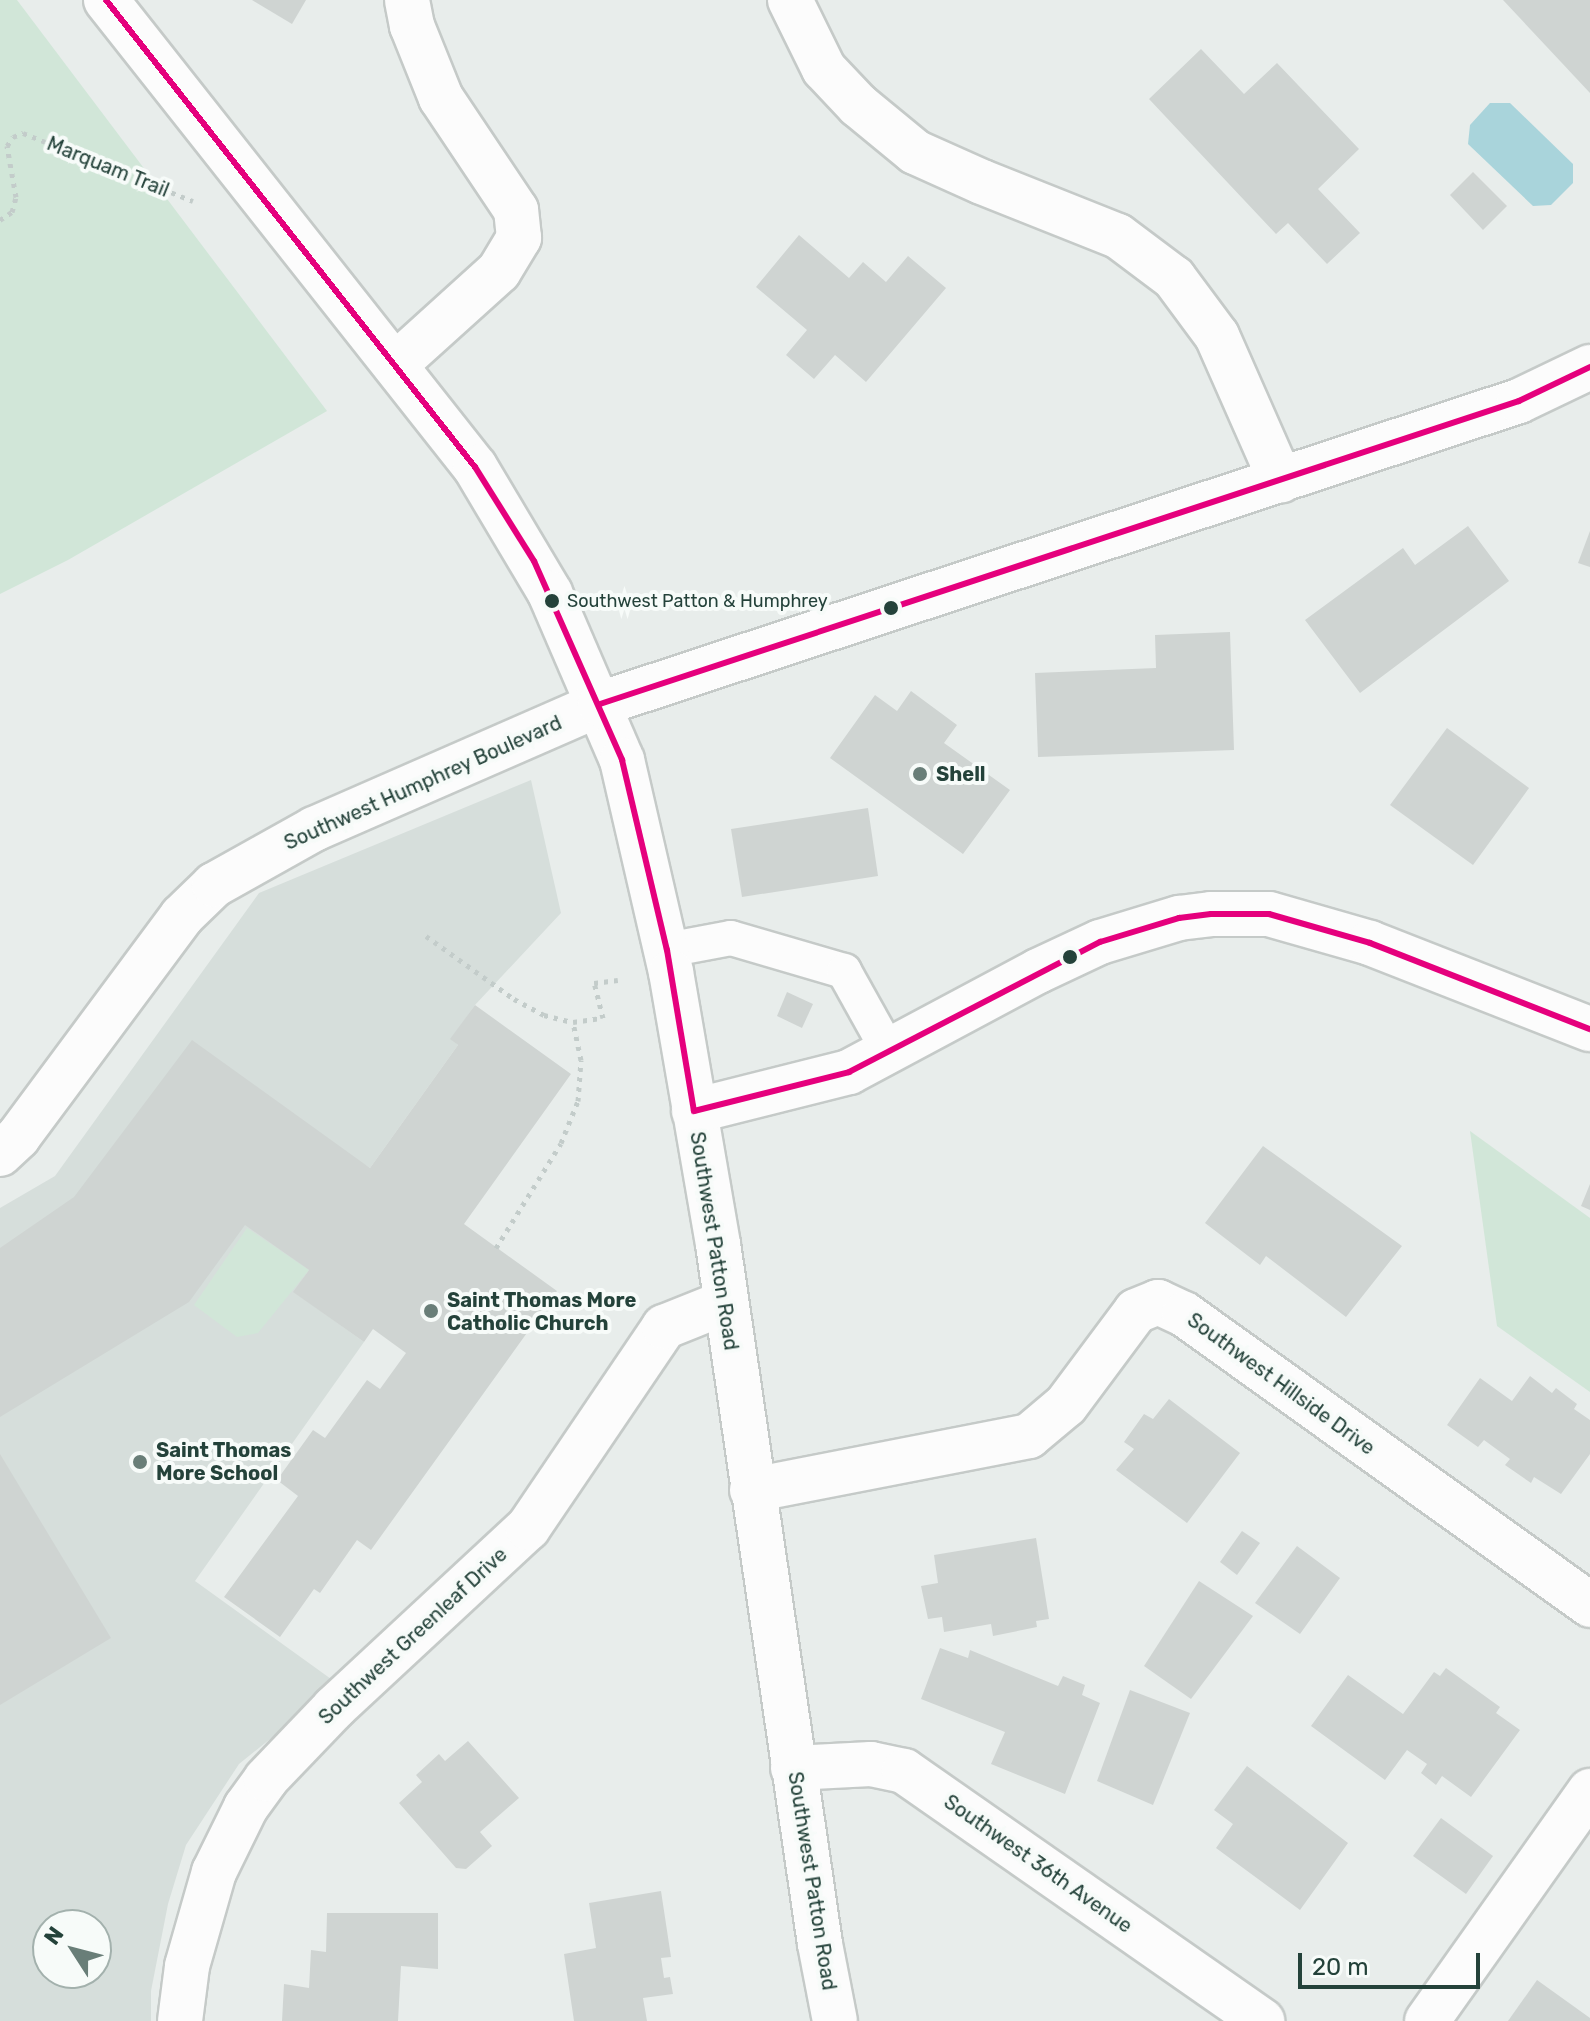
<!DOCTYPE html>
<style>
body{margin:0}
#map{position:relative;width:1590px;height:2021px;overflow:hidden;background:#e8edeb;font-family:Rubik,sans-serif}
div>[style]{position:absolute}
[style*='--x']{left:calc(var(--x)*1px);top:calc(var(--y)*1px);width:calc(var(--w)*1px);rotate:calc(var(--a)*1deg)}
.built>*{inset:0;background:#d6dedb}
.green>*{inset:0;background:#d1e6d8}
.water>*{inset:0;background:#a9d4db}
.building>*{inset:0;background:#cfd4d2}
.path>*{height:5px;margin-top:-2.5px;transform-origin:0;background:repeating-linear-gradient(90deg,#c3ccca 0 4px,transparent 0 10px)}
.roads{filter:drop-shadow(2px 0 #c5cac8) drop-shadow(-2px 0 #c5cac8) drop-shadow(0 2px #c5cac8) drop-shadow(0 -2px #c5cac8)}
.lane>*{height:34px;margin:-17px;padding:0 17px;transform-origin:17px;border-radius:17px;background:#fcfcfc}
.street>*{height:44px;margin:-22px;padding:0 22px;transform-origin:22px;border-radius:22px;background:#fcfcfc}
.secondary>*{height:44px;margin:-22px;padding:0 22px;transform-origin:22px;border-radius:22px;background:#fcfcfc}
.bus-1>*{height:6px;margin:-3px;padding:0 3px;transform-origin:3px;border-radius:3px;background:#e5007d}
.dots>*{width:22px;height:22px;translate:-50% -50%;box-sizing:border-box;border:4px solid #f7fbf9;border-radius:50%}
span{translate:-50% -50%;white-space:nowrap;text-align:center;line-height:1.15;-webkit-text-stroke:8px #f7fbf9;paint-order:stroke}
.bus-label{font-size:18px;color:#24423a}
.left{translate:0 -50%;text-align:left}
.street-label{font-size:20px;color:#24423a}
.poi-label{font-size:20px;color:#24423a;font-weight:700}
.north{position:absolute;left:32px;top:1909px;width:80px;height:80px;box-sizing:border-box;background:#f7fbf9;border:2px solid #a3b1ad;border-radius:50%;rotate:306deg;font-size:22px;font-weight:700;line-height:32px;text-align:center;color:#24423a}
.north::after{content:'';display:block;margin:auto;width:28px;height:36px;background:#697e78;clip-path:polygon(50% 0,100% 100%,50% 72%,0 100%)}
.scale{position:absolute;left:1298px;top:1953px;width:182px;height:36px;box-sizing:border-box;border:4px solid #24423a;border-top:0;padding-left:10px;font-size:24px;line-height:28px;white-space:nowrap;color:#24423a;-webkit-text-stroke:6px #f7fbf9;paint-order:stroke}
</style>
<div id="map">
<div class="built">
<i style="clip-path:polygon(evenodd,531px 780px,561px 913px,475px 1005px,451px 1039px,458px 1045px,370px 1168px,362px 1163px,293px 1258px,309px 1270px,294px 1292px,364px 1342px,195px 1581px,338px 1684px,239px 1764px,186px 1845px,168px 1904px,151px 1991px,151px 2021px,0 2021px,0 1208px,55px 1176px,259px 893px,531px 780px,48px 1925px,96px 1925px,96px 1973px,48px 1973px,48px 1925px)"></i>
</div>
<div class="green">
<i style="clip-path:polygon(0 0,17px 0,327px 411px,68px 560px,0 594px)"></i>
<i style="clip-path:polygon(1470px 1131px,1590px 1218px,1590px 1392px,1497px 1326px)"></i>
<i style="clip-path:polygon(247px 1228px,309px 1270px,258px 1333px,237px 1337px,194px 1305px)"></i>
</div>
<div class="water">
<i style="clip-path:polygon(1490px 103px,1510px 103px,1573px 164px,1573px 183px,1551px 205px,1533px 206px,1468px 144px,1470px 125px)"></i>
</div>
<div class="building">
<i style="clip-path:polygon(252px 0,306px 0,292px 24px)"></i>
<i style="clip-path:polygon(1503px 0,1590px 0,1590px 93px)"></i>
<i style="clip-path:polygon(1201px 49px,1244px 94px,1277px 63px,1359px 149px,1318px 189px,1360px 233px,1327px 264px,1288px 223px,1276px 234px,1149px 99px)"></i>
<i style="clip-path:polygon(1473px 172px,1507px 206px,1483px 230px,1450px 195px)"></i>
<i style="clip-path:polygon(799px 235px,849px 278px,863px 262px,886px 282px,908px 256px,946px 288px,866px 382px,835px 355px,814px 379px,786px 355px,807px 330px,756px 287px)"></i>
<i style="clip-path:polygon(1468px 526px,1509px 581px,1360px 693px,1305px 620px,1403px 548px,1415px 565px)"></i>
<i style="clip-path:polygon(1590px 531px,1590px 567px,1578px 563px)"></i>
<i style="clip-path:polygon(1230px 632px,1234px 750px,1038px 757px,1035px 673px,1156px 668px,1155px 635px)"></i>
<i style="clip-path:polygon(911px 691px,957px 725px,944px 743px,1010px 790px,963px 854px,830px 758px,875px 695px,897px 711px)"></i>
<i style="clip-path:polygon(1447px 728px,1529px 788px,1473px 865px,1390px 805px)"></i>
<i style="clip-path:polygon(868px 808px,878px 876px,742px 897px,731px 829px)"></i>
<i style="clip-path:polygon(787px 992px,813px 1004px,802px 1028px,777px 1016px)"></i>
<i style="clip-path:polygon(475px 1005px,571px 1074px,464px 1224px,557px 1291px,371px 1550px,357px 1540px,320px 1593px,314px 1589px,280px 1637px,224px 1597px,298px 1496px,277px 1480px,313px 1430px,325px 1438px,367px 1380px,380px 1389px,406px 1353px,373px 1329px,364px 1342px,293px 1292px,309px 1270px,245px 1225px,189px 1302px,0 1417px,0 1248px,74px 1197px,192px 1040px,370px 1168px,458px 1045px,450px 1039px)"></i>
<i style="clip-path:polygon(1263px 1146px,1402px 1246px,1346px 1317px,1266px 1256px,1260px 1265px,1205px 1223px)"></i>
<i style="clip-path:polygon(1590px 1184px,1590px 1210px,1581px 1206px)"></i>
<i style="clip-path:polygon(1530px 1376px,1552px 1393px,1556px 1388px,1577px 1404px,1574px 1409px,1590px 1420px,1590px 1454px,1561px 1494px,1534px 1477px,1531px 1483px,1505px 1465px,1510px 1459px,1484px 1440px,1478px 1447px,1447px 1425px,1480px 1378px,1512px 1401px)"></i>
<i style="clip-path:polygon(1169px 1399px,1240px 1453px,1187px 1523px,1116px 1470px,1134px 1449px,1124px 1442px,1144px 1414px,1153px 1419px)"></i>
<i style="clip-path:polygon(0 1454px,111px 1638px,0 1705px)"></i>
<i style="clip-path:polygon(1242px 1531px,1260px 1543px,1237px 1575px,1220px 1562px)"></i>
<i style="clip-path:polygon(1036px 1538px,1049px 1619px,1036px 1621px,1037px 1627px,993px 1636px,991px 1624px,944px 1632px,942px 1617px,928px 1619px,921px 1586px,938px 1583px,934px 1555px)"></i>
<i style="clip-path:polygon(1297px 1546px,1340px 1578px,1300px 1634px,1255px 1603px)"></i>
<i style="clip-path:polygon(1199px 1581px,1253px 1616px,1191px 1699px,1144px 1666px)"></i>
<i style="clip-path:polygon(940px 1648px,968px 1658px,970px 1650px,1058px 1686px,1063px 1676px,1085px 1685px,1082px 1695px,1100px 1703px,1065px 1794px,991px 1764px,1005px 1732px,921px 1699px)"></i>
<i style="clip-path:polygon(1446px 1668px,1500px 1707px,1496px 1713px,1520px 1730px,1471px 1797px,1442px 1776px,1436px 1785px,1421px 1773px,1427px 1764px,1407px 1750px,1385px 1780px,1311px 1726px,1348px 1675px,1403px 1714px,1434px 1672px,1440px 1676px)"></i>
<i style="clip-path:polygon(1130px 1690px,1190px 1713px,1153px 1805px,1097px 1781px)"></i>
<i style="clip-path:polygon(468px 1741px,519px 1798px,480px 1832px,492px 1846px,466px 1869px,456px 1868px,399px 1803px,422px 1782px,416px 1775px,439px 1754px,445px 1761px)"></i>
<i style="clip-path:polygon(1247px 1766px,1348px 1843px,1300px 1910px,1216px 1848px,1233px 1824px,1214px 1810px)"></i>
<i style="clip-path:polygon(1441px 1818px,1493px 1856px,1466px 1894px,1413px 1856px)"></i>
<i style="clip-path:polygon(661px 1891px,671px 1957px,661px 1958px,664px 1978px,670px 1977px,673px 1994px,643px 1998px,647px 2021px,574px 2021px,564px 1954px,596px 1948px,589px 1903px)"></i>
<i style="clip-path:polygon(327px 1913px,438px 1913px,438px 1969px,401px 1966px,398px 2021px,282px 2021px,284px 1984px,309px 1988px,311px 1950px,326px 1952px)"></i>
<i style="clip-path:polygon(1537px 1980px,1590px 2018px,1590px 2021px,1508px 2021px)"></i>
</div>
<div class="path">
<i style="--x:0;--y:220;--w:14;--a:-34"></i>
<i style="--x:12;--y:212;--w:16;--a:-75"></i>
<i style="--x:16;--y:197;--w:52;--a:-100"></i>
<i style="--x:7;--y:146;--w:11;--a:-56"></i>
<i style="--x:13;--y:137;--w:11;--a:-22"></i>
<i style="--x:23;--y:133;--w:183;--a:21.8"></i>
<i style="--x:426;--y:936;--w:108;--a:35.6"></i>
<i style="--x:514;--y:999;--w:34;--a:28"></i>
<i style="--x:544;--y:1015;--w:30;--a:14"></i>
<i style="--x:573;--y:1022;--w:30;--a:-8"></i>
<i style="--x:603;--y:1018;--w:36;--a:-104"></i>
<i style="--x:594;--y:983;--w:24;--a:-7"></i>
<i style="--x:496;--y:1248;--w:123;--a:-58.2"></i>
<i style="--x:561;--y:1143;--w:45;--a:-68"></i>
<i style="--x:578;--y:1101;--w:41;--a:-85.8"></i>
<i style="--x:581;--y:1060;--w:39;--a:-102"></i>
</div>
<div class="roads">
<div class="lane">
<i style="--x:667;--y:950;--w:65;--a:-10.6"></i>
<i style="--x:731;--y:938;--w:118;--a:16.3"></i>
<i style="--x:844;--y:971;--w:93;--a:60.9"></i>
</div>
<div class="street">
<i style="--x:790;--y:0;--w:77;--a:63.8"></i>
<i style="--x:824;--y:69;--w:50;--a:46.6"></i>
<i style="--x:858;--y:105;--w:74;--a:39.5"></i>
<i style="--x:915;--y:152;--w:73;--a:24.1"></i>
<i style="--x:982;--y:182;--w:146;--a:21.7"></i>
<i style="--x:1118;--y:236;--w:70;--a:36.9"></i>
<i style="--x:1174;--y:278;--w:72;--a:53.4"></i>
<i style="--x:1217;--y:336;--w:158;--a:66.2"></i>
<i style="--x:395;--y:365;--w:140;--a:-42.1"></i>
<i style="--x:499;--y:271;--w:39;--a:-59"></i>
<i style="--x:519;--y:238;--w:28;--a:-96"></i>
<i style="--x:516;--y:210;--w:135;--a:-123.8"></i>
<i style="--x:441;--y:98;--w:78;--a:-111.9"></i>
<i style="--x:412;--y:26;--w:26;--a:-101"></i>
<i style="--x:752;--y:1490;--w:282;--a:-11"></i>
<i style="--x:1029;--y:1436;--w:48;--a:-40"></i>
<i style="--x:1066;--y:1405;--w:117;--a:-53.3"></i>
<i style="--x:1136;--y:1311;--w:24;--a:-22"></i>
<i style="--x:1158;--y:1302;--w:29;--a:25"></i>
<i style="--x:1184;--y:1314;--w:500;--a:35.6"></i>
<i style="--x:793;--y:1768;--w:78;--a:-2.9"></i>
<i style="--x:871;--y:1764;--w:34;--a:12"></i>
<i style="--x:904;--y:1771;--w:437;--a:34.9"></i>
<i style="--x:180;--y:2021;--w:55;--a:-82.7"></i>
<i style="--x:187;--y:1966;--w:98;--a:-74"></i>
<i style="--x:214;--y:1872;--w:72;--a:-63.8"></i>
<i style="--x:246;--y:1807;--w:34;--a:-54"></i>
<i style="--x:266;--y:1779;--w:98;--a:-46.2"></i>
<i style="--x:334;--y:1708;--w:265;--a:-42.9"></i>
<i style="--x:528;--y:1528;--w:243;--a:-55.9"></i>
<i style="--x:664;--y:1327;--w:65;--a:-21.8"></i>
<i style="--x:1427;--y:2021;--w:282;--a:-54.7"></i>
</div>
<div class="secondary">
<i style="--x:106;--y:0;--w:595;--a:51.69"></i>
<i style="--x:475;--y:467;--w:147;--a:59.2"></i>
<i style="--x:550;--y:593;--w:182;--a:66.7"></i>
<i style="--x:622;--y:760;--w:218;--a:77"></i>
<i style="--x:671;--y:972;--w:276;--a:80.2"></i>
<i style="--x:718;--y:1244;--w:707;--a:81.71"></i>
<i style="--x:820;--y:1944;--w:78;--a:79"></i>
<i style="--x:694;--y:1111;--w:160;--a:-14.1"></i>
<i style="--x:849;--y:1072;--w:214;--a:-28.1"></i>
<i style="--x:1038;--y:971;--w:68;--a:-25.1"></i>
<i style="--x:1100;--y:942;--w:83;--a:-16.9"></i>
<i style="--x:1179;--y:918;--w:32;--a:-7"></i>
<i style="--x:1211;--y:914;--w:58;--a:0"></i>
<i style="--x:1269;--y:914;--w:105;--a:16"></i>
<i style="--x:1370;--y:943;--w:236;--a:21.4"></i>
<i style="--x:0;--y:1154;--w:25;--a:-43"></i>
<i style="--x:18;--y:1137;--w:275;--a:-53.4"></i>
<i style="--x:182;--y:916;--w:45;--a:-44.1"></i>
<i style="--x:214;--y:885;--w:115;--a:-29.2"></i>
<i style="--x:314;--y:829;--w:312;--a:-23.6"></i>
<i style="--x:600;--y:704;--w:968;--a:-18.25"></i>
<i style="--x:1519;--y:401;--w:79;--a:-25.6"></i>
</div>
</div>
<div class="bus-1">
<i style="--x:106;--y:0;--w:595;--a:51.69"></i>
<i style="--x:475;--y:467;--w:111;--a:57.9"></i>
<i style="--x:534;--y:561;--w:218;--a:66.1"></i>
<i style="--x:622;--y:760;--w:195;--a:76.7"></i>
<i style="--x:667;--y:950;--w:163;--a:80.5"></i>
<i style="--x:600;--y:704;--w:968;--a:-18.25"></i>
<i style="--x:1519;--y:401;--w:79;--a:-25.6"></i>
<i style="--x:694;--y:1111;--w:160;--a:-14.1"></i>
<i style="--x:849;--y:1072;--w:283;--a:-27.4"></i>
<i style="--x:1100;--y:942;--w:83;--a:-16.9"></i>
<i style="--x:1179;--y:918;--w:32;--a:-7"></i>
<i style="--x:1211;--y:914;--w:58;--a:0"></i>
<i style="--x:1269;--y:914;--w:105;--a:16"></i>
<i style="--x:1370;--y:943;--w:236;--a:21.4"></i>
</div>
<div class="dots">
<i style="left:552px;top:601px;background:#24423a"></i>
<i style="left:891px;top:608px;background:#24423a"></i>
<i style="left:920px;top:774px;background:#697e78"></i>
<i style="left:1070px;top:957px;background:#24423a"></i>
<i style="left:431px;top:1311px;background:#697e78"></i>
<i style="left:140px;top:1462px;background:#697e78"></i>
</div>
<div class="bus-label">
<span class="left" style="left:567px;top:601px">Southwest Patton &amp; Humphrey</span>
</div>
<div class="street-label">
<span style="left:108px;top:167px;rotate:22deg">Marquam Trail</span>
<span style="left:423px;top:783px;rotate:-24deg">Southwest Humphrey Boulevard</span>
<span style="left:714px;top:1241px;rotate:81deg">Southwest Patton Road</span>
<span style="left:1281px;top:1384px;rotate:36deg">Southwest Hillside Drive</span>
<span style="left:413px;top:1636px;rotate:-43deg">Southwest Greenleaf Drive</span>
<span style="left:1038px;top:1864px;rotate:35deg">Southwest 36th Avenue</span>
<span style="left:812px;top:1881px;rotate:81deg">Southwest Patton Road</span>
</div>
<div class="poi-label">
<span class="left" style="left:936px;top:774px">Shell</span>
<span class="left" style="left:447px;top:1312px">Saint Thomas More<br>Catholic Church</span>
<span class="left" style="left:156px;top:1462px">Saint Thomas<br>More School</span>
</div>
<div class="north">N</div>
<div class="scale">20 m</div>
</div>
